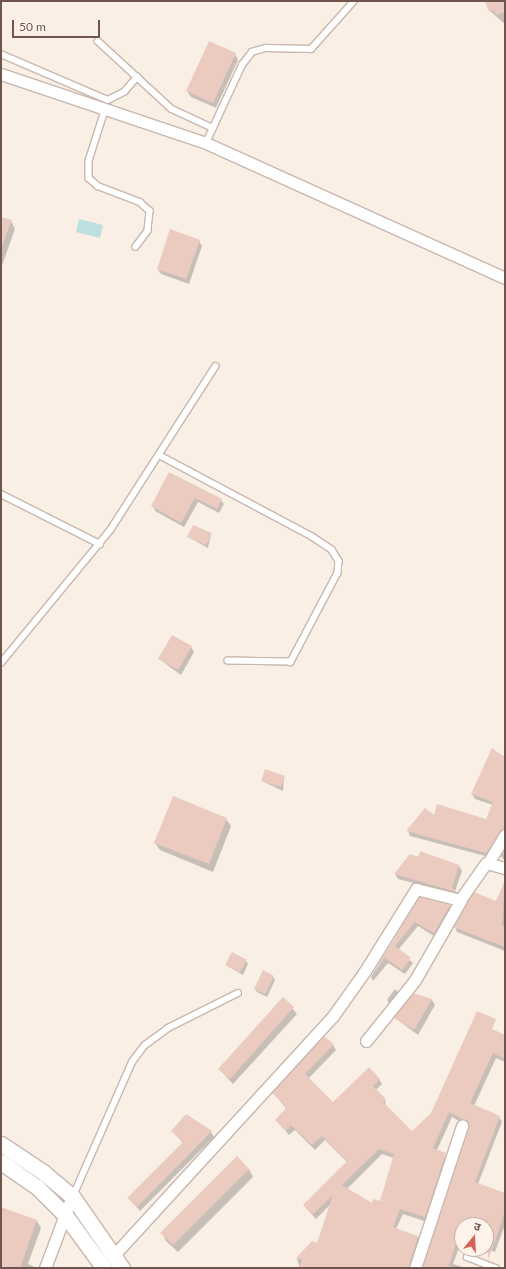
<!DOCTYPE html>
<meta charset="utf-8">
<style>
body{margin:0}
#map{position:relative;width:506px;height:1269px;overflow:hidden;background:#f9efe5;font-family:Lato,"Noto Sans Devanagari",sans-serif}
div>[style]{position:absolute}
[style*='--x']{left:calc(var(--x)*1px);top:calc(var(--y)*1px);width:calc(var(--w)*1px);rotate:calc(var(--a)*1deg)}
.water>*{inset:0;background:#bce0e0}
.shadow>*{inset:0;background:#0003}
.building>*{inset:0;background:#ebcbc0}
.roads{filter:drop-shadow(1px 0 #c9b6ad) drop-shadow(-1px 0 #c9b6ad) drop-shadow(0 1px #c9b6ad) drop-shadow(0 -1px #c9b6ad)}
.lane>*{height:5.5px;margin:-2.75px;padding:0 2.75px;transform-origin:2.75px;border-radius:2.75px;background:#fff}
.street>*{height:11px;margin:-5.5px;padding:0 5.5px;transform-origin:5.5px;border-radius:5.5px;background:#fff}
.secondary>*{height:15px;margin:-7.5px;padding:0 7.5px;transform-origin:7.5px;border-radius:7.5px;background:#fff}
span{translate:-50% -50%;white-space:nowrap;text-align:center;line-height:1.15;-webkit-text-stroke:3px #fdf3eb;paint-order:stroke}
.frame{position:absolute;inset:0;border:2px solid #6f554d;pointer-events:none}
.north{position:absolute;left:454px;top:1217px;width:40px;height:40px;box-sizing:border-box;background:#fdf3eb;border:1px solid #c4b4ac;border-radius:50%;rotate:18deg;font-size:11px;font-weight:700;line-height:16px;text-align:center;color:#6f554d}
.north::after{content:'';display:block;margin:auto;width:14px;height:18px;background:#d56359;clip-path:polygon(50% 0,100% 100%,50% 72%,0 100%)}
.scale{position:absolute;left:12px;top:20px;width:88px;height:18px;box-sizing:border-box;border:2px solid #6f554d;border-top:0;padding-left:5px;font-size:12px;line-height:14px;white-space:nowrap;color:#6f554d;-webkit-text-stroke:3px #fdf3eb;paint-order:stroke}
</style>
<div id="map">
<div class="water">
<i style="clip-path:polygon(79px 219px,103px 225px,100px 238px,76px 232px)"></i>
</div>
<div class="shadow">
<i style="clip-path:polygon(492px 1px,505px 1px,505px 24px,490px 11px)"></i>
<i style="clip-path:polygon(235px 54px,238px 60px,216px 108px,191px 97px,187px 91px)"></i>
<i style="clip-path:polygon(1px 218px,11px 221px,15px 229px,1px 268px)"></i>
<i style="clip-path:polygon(199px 241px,202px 246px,189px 284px,161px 274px,158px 269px)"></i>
<i style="clip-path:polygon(169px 473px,221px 500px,224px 504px,219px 513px,198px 502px,184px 527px,155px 511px,153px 506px)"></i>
<i style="clip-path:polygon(211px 534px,208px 548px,188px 537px)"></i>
<i style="clip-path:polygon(191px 647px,194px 652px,181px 675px,159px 659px)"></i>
<i style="clip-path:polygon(493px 750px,505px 757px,505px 818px,489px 857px,410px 836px,408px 831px,434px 816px,487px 820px,493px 805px,475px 799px,472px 794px)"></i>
<i style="clip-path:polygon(284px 777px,283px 791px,262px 781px)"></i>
<i style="clip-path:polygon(226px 819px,231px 826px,213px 872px,160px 850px,155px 843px)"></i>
<i style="clip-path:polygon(505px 850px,505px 858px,504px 860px,501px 856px)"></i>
<i style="clip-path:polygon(410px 855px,459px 866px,462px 871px,455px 891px,460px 895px,398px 879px,395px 874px)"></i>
<i style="clip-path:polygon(505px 886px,505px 951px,457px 932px,455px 927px,496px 903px)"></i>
<i style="clip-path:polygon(420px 898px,450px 906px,452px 910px,437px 938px,418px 926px,398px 950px,413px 963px,405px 974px,388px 963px,373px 981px,371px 977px)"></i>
<i style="clip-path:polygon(246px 961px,248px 964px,243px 975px,226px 965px)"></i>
<i style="clip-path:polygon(273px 977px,275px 980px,267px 997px,257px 992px,255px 989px)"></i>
<i style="clip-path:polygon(395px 989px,401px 995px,390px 1005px,387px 1000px)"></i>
<i style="clip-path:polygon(414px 995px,432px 1000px,435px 1005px,418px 1035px,395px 1018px)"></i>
<i style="clip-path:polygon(283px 998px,297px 1014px,233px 1084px,219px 1069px)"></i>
<i style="clip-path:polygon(evenodd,487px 1027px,505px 1036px,505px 1062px,496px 1058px,474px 1106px,499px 1117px,502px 1122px,478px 1184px,505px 1194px,505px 1225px,495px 1252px,486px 1249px,486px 1225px,462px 1225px,462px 1240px,453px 1264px,466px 1268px,423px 1268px,470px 1128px,452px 1117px,437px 1150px,448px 1159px,427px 1222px,403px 1214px,396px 1229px,418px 1237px,421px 1242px,412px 1268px,300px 1268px,297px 1259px,312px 1243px,318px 1244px,330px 1205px,316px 1219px,304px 1205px,347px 1162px,325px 1140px,315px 1150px,295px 1130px,289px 1135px,276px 1120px,287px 1109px,273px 1093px,333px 1045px,336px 1050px,308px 1079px,333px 1104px,379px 1079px,382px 1084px,376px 1090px,385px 1100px,386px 1107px,412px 1133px,432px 1113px,487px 1027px,382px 1154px,394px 1158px,380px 1202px,372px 1204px,347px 1189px,382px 1154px)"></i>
<i style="clip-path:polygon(172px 1131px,211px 1132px,214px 1137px,140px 1211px,129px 1198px,183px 1143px)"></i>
<i style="clip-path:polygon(249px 1169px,253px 1177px,178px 1252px,166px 1241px,162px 1233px)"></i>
<i style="clip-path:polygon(1px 1208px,37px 1221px,41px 1228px,28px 1264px,37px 1268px,1px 1268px)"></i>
</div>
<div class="building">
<i style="clip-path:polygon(485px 1px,505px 1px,505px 12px,496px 15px,494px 10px,489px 12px)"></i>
<i style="clip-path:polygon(209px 41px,236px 53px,213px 103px,186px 91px)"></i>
<i style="clip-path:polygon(1px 217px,12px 220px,2px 246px,1px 246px)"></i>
<i style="clip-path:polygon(170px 229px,200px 240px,186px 279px,157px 269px)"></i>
<i style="clip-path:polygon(169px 472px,222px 499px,217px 509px,195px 498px,181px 523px,151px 506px)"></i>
<i style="clip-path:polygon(193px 525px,212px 533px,206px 545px,187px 537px)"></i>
<i style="clip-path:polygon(172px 635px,192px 646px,178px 670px,158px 659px)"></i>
<i style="clip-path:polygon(492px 748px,505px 758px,505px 828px,486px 853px,406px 831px,425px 808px,434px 815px,437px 804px,486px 819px,493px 802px,471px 794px)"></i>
<i style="clip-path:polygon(265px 769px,285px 776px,281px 787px,261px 781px)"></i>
<i style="clip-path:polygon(173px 796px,227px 818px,209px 864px,154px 843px)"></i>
<i style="clip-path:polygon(420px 851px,459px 865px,452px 888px,457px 892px,394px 874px,410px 854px,418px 857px)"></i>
<i style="clip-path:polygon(505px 880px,502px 926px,505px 927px,505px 947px,453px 927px,474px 892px,496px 901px)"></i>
<i style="clip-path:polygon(419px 897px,450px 905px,434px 933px,415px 922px,395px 946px,411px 958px,402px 970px,385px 958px,372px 978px)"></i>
<i style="clip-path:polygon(232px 952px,247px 960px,240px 972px,225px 965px)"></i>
<i style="clip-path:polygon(263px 970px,274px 976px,265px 994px,254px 989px)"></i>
<i style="clip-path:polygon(413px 993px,432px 999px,414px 1030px,394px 1018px)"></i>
<i style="clip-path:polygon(283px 997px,294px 1007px,230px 1079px,218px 1069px)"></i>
<i style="clip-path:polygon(evenodd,477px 1011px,496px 1019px,492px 1029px,505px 1035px,505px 1059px,493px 1053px,470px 1103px,500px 1116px,475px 1182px,505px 1193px,505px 1212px,488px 1260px,486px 1225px,462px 1225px,448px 1268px,422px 1268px,469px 1128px,467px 1121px,449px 1112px,433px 1148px,446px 1153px,425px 1217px,400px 1209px,393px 1227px,418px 1236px,408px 1268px,299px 1268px,302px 1260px,296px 1258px,312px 1241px,317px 1243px,333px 1195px,312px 1215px,303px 1205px,347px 1161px,322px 1136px,312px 1145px,291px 1125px,286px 1131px,275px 1120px,287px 1107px,272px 1093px,324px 1036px,334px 1044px,305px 1074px,333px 1102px,369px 1067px,380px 1079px,373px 1086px,386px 1099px,383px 1102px,412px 1131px,431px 1113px,477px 1011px,379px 1149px,394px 1154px,380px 1201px,373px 1199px,372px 1203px,342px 1185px,379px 1149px)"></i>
<i style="clip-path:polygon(186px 1114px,212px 1131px,137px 1207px,127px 1198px,183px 1142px,171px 1131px)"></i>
<i style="clip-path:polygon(237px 1156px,249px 1169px,173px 1245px,160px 1233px)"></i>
<i style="clip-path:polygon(1px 1207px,37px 1220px,20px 1268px,1px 1268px)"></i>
</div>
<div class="roads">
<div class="lane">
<i style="--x:98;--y:41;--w:100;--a:42.6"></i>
<i style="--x:172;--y:109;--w:45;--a:24.9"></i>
<i style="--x:1;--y:54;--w:116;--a:23.3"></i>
<i style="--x:108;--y:100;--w:18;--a:-27"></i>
<i style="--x:124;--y:92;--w:20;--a:-49"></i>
<i style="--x:105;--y:111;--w:52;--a:107.7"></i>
<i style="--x:89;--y:161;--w:17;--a:90"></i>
<i style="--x:89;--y:178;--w:12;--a:42"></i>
<i style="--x:98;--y:186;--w:45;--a:20.9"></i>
<i style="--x:140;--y:202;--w:13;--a:42"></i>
<i style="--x:150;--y:211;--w:20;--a:96"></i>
<i style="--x:148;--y:231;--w:20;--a:127"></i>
<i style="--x:206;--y:143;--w:86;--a:-65.2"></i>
<i style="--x:242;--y:65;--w:16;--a:-52"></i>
<i style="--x:252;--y:52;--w:15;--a:-16"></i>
<i style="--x:266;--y:48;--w:45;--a:1.3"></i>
<i style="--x:311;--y:49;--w:64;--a:-48.1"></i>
<i style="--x:159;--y:455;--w:174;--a:28"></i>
<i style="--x:313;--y:537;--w:23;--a:34"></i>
<i style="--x:332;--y:550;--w:13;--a:58"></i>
<i style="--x:339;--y:561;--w:12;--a:95"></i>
<i style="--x:338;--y:573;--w:101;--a:117.8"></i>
<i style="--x:291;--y:662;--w:63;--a:-179.1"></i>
<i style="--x:1;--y:494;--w:111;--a:26.8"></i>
<i style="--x:1;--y:663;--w:173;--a:-50.6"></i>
<i style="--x:111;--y:529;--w:193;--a:-57.3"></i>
<i style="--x:73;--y:1196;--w:146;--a:-66.2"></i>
<i style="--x:132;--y:1062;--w:21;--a:-53"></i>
<i style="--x:145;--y:1045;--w:29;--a:-36"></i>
<i style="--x:168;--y:1028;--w:78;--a:-26.6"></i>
<i style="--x:467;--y:1257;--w:31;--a:21"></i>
</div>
<div class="street">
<i style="--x:1;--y:74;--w:216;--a:18.6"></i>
<i style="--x:206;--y:143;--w:328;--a:24.3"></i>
<i style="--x:488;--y:863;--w:33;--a:-59"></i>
<i style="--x:366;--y:1041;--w:78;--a:-51.2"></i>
<i style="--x:415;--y:980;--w:92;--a:-60.1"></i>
<i style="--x:114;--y:1255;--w:324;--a:-47.5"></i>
<i style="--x:333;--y:1016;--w:55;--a:-54.6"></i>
<i style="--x:365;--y:971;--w:97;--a:-58.1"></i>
<i style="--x:416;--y:889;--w:45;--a:14"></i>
<i style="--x:460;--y:900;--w:45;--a:-54.9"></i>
<i style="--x:486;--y:863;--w:20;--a:15"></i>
<i style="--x:45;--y:1268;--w:77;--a:-69.4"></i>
<i style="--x:415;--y:1268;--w:150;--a:-71.7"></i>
</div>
<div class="secondary">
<i style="--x:1;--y:1144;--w:50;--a:33.7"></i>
<i style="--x:43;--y:1172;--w:38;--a:40"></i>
<i style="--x:72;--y:1196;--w:88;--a:55.2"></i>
<i style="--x:1;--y:1162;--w:44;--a:34.8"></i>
<i style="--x:37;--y:1187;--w:40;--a:45"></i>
<i style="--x:65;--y:1215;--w:66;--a:53.7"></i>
</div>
</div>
<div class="frame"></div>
<div class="north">उ</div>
<div class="scale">50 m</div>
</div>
